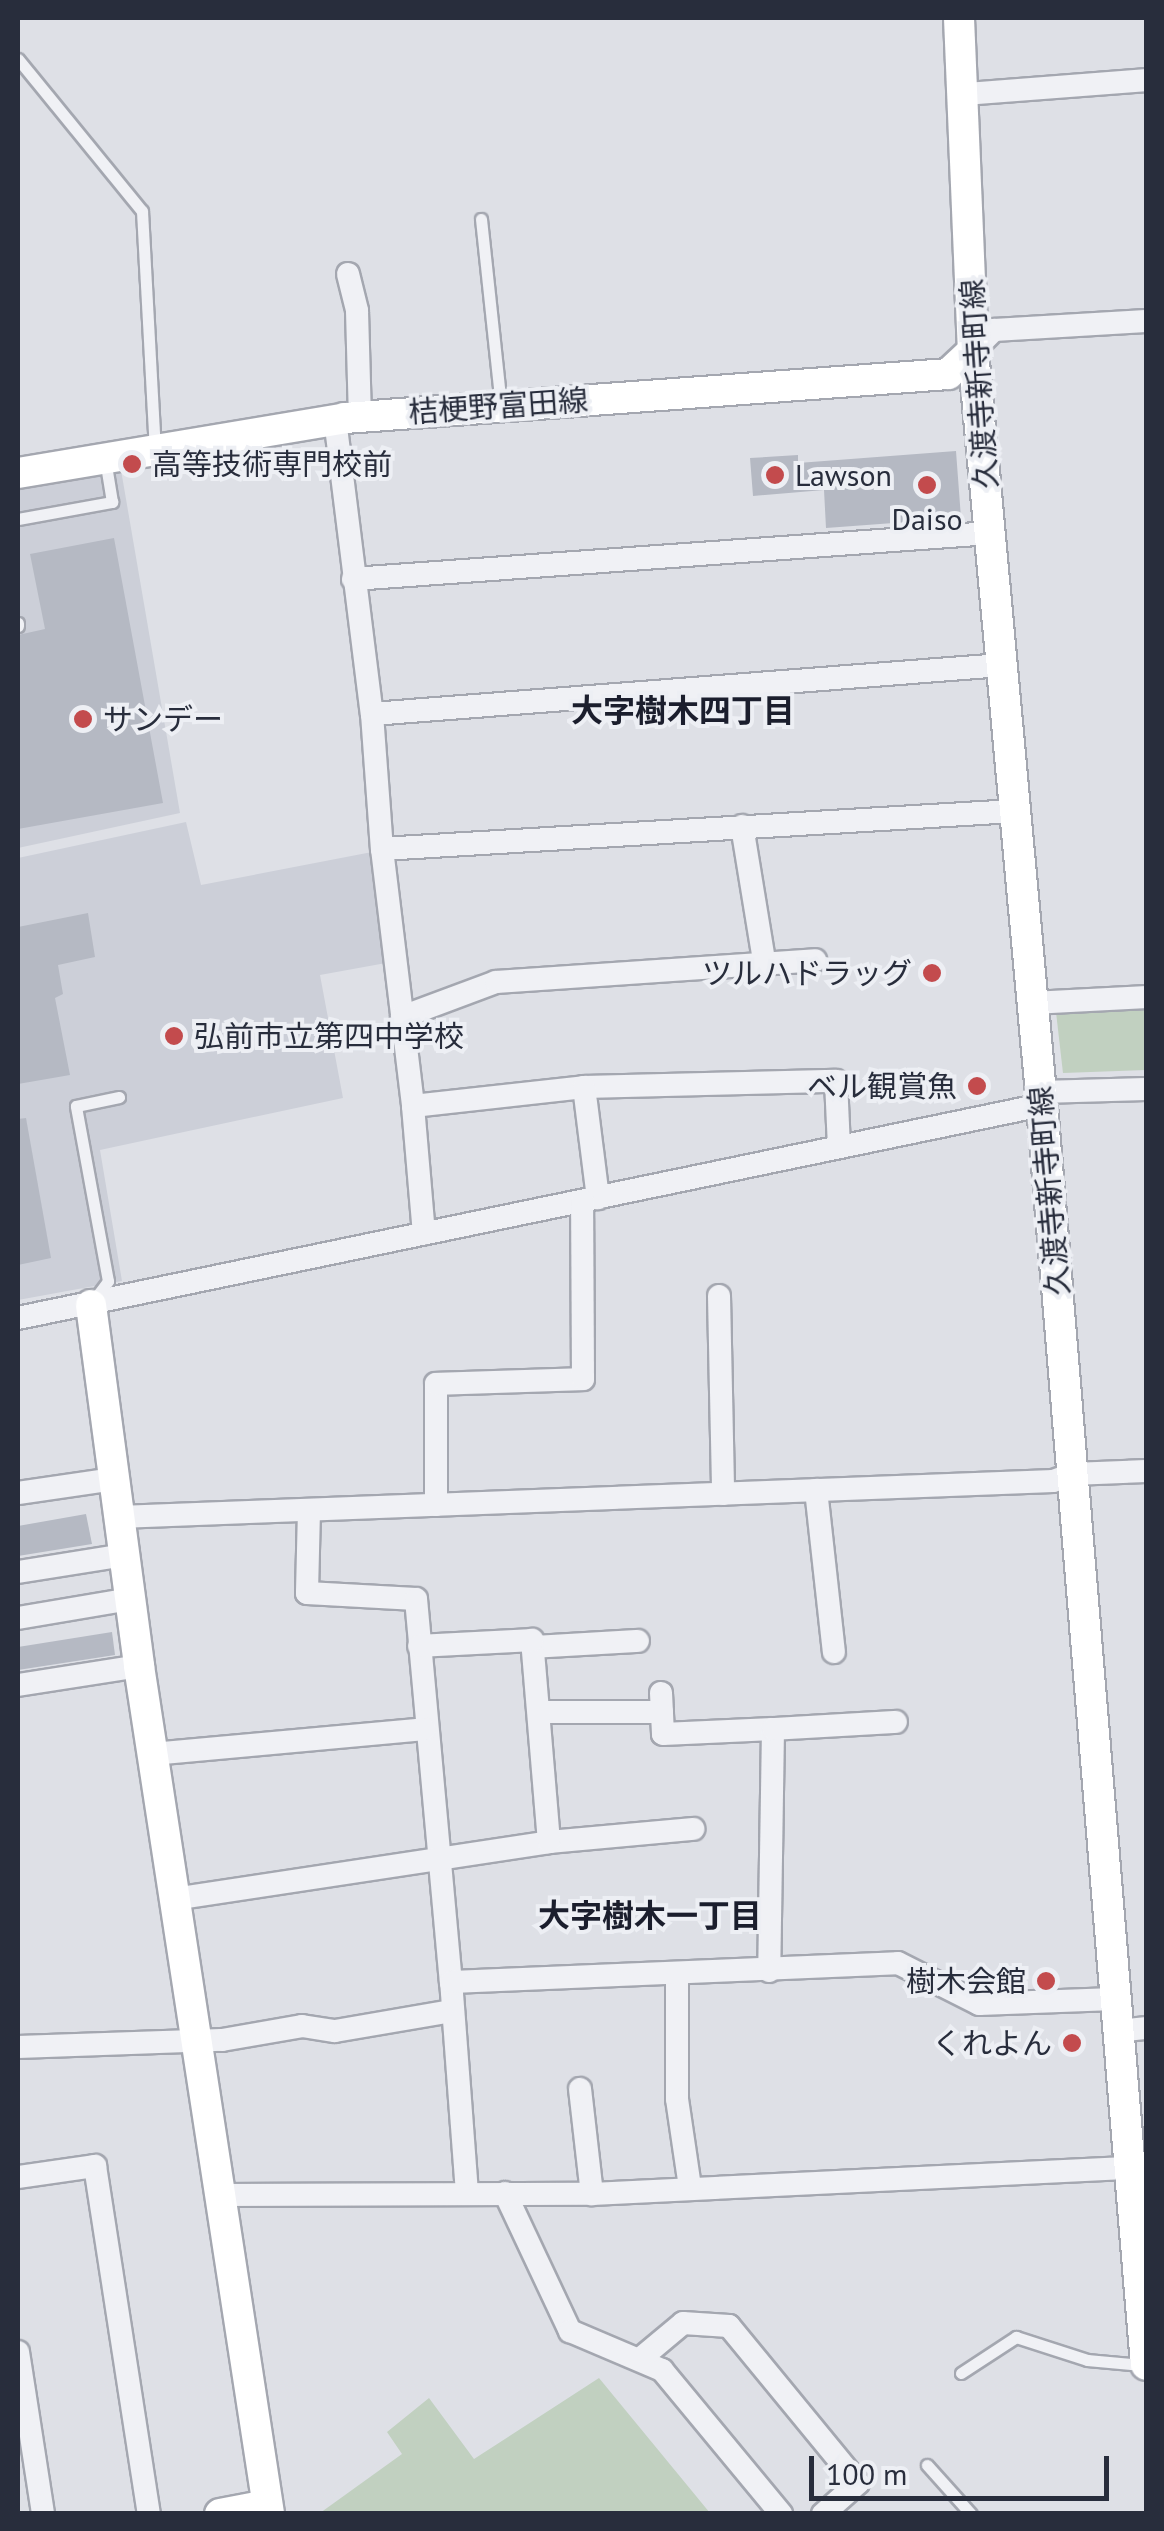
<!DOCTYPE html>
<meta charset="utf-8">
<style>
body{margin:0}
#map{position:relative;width:1164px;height:2531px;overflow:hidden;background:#dee0e6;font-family:"PT Sans","Noto Sans JP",sans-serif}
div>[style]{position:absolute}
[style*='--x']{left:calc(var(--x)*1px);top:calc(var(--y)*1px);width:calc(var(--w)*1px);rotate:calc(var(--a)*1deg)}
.built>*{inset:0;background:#cccfd8}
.green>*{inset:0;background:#c1d0c0}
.building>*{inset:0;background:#b5b9c3}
.roads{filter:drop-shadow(2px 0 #a4a7b0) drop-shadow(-2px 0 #a4a7b0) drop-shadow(0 2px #a4a7b0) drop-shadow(0 -2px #a4a7b0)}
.lane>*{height:11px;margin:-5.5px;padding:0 5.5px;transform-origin:5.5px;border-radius:5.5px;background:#f0f1f5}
.street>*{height:22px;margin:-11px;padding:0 11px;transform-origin:11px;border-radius:11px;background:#f0f1f5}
.secondary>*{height:30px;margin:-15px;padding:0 15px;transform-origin:15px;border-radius:15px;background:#fff}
.dots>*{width:28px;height:28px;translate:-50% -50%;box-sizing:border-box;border:5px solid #edeff4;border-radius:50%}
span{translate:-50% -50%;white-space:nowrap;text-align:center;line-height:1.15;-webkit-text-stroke:8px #edeff4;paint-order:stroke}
.street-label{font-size:30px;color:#282d3c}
.poi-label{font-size:30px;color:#282d3c}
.left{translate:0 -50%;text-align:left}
.right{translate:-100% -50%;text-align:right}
.neighbourhood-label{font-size:32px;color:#1b1e2d;font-weight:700}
.frame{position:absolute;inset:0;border:20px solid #282d3c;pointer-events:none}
.scale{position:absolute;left:809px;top:2456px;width:300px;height:45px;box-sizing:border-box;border:5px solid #282d3c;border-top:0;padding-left:12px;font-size:30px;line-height:35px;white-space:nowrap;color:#282d3c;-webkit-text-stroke:8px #edeff4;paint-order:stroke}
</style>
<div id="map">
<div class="built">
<i style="clip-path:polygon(121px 470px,180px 813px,18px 848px,18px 489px)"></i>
<i style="clip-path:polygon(186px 822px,201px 885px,372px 852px,386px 963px,320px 975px,343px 1098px,100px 1150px,122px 1281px,18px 1300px,18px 858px)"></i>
</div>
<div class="green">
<i style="clip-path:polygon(1146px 1010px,1146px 1070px,1063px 1073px,1056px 1012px)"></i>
<i style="clip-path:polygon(599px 2378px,710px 2513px,320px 2513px,402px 2454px,387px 2432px,429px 2398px,474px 2459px)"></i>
</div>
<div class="building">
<i style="clip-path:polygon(956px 451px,961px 518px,826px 528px,824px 490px,753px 496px,750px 458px,798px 455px,798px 463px)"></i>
<i style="clip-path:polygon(114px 538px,163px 803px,18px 829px,18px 635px,45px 629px,30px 554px)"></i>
<i style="clip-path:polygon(88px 913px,95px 957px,58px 965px,63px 994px,55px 998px,70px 1075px,18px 1084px,18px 927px)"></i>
<i style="clip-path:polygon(26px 1118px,51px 1258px,18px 1265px,18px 1119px)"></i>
<i style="clip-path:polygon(86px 1514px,92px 1544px,18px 1556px,18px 1526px)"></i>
<i style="clip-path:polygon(112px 1632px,115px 1655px,18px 1670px,18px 1647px)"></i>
</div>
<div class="roads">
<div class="lane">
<i style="--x:18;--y:59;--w:196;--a:50.8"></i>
<i style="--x:142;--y:211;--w:238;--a:86.9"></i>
<i style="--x:481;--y:219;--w:188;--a:83.9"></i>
<i style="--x:18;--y:519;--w:96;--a:-10.3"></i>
<i style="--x:112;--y:502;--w:44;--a:-99.2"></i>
<i style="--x:18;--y:623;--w:3;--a:90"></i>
<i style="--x:93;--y:1301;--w:25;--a:-53"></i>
<i style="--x:108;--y:1281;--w:178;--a:-100.4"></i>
<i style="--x:76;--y:1106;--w:44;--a:-11.8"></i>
<i style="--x:961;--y:2373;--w:66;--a:-33.2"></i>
<i style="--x:1016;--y:2337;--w:75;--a:17.9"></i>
<i style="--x:1087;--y:2360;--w:55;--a:5.2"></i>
<i style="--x:927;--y:2465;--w:66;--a:48.1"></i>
</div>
<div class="street">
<i style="--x:965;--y:94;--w:182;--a:-4.4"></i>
<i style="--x:348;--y:274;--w:38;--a:76"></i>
<i style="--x:357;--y:311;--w:106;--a:88.4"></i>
<i style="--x:973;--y:351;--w:30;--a:-45"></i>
<i style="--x:994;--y:330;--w:152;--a:-3.4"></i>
<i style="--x:335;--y:419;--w:297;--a:82.9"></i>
<i style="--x:372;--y:714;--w:135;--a:85.8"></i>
<i style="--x:382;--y:849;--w:259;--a:83.1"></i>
<i style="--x:413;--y:1106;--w:128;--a:85.1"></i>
<i style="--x:353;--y:579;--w:639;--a:-4.13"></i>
<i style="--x:372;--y:714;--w:632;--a:-4.45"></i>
<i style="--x:742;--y:826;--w:137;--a:80.7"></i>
<i style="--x:382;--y:849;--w:634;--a:-3.44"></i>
<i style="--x:1033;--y:1003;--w:113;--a:-3"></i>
<i style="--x:402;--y:1017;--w:100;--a:-20.4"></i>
<i style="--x:496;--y:982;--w:320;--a:-3.9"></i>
<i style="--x:584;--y:1087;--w:252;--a:-1.4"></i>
<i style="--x:836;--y:1081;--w:66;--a:87.4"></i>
<i style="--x:1041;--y:1092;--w:105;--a:-1.6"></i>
<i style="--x:413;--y:1106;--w:172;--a:-6.3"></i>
<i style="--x:584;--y:1087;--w:112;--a:82.8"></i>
<i style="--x:719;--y:1296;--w:198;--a:88.8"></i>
<i style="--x:18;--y:1318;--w:1046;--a:-11.75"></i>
<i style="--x:816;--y:1490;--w:163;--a:83.7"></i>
<i style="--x:18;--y:1493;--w:97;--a:-8.3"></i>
<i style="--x:436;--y:1505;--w:121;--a:-90"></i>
<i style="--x:436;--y:1384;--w:147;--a:-1.9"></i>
<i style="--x:583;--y:1379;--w:178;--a:-90.3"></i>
<i style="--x:309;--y:1510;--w:83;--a:91.4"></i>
<i style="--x:307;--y:1593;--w:109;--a:3.2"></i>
<i style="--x:416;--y:1599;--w:385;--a:84.8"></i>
<i style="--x:119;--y:1517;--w:935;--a:-2.21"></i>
<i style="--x:1053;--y:1481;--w:20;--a:-20"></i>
<i style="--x:1072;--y:1474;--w:74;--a:-2.3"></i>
<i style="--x:18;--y:1572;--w:107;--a:-9.1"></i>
<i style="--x:18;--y:1618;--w:114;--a:-9.6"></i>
<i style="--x:533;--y:1647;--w:105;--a:-3.3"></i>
<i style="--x:18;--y:1685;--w:122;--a:-8.9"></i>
<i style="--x:661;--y:1693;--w:41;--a:87.2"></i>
<i style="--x:663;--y:1734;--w:110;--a:-2.6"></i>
<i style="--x:773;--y:1729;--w:242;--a:90.9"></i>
<i style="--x:541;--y:1712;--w:121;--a:0"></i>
<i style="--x:773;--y:1729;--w:123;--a:-3.3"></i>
<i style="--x:152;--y:1754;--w:274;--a:-5.2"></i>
<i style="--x:549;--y:1842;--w:145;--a:-5.2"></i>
<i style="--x:174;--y:1899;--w:379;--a:-8.6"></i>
<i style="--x:549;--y:1842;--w:203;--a:-94.8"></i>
<i style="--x:532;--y:1640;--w:113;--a:177"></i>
<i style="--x:677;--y:1974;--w:125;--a:90"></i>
<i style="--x:677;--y:2099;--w:89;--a:81.6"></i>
<i style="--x:1117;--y:2031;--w:29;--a:-6"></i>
<i style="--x:18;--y:2047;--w:204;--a:-2"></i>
<i style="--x:222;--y:2040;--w:81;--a:-9.9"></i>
<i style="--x:302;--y:2026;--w:33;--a:9"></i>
<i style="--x:335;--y:2031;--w:119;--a:-9.7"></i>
<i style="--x:580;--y:2089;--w:106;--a:83.5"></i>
<i style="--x:18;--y:2177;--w:78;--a:-8.1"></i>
<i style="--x:95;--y:2166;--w:352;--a:81.2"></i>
<i style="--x:467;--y:2193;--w:212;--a:-94.3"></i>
<i style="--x:451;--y:1982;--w:447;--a:-2.4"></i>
<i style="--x:898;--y:1963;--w:91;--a:26.8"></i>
<i style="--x:979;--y:2004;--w:135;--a:-2.1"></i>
<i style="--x:505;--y:2193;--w:153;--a:64.8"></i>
<i style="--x:570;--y:2331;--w:100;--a:23"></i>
<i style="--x:662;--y:2370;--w:187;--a:50.4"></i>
<i style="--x:220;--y:2195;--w:372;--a:-0.2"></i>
<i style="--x:592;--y:2194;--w:555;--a:-2.79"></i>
<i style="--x:18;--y:2352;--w:164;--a:81.2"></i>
<i style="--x:640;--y:2359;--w:56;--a:-39.9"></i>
<i style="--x:683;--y:2323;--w:46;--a:3.7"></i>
<i style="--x:729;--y:2326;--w:203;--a:50.6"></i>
<i style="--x:858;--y:2483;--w:47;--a:138.5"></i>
</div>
<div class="secondary">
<i style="--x:959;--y:18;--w:333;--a:87.6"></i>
<i style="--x:973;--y:351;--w:757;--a:84.77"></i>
<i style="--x:1042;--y:1105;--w:1264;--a:85.28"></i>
<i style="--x:18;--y:473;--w:332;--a:-9.5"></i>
<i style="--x:345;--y:418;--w:605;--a:-4.17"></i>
<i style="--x:948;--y:374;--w:34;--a:-43"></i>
<i style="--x:91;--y:1305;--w:364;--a:82.4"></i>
<i style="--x:139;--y:1666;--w:858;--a:81.28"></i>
<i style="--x:220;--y:2514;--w:48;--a:-10.8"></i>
</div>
</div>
<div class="dots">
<i style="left:132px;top:464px;background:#c34b4d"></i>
<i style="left:775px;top:475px;background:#c34b4d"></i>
<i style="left:927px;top:485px;background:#c34b4d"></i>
<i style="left:83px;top:719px;background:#c34b4d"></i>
<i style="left:932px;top:973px;background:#c34b4d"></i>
<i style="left:174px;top:1036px;background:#c34b4d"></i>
<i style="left:977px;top:1086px;background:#c34b4d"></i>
<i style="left:1046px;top:1981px;background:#c34b4d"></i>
<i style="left:1072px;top:2043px;background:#c34b4d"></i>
</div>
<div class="street-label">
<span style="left:979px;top:384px;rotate:-94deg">久渡寺新寺町線</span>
<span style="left:498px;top:406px;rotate:-4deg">桔梗野富田線</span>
<span style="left:1049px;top:1191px;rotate:-95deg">久渡寺新寺町線</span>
</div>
<div class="poi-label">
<span class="left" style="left:152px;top:464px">高等技術専門校前</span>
<span class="left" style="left:795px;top:475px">Lawson</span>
<span style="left:927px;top:519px">Daiso</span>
<span class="left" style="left:103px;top:719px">サンデー</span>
<span class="right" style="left:912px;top:973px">ツルハドラッグ</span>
<span class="left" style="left:194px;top:1036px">弘前市立第四中学校</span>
<span class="right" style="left:957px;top:1086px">ベル観賞魚</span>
<span class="right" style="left:1026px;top:1981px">樹木会館</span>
<span class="right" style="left:1052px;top:2043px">くれよん</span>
</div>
<div class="neighbourhood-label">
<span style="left:683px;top:710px">大字樹木四丁目</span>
<span style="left:650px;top:1915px">大字樹木一丁目</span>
</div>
<div class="frame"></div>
<div class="scale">100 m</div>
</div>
